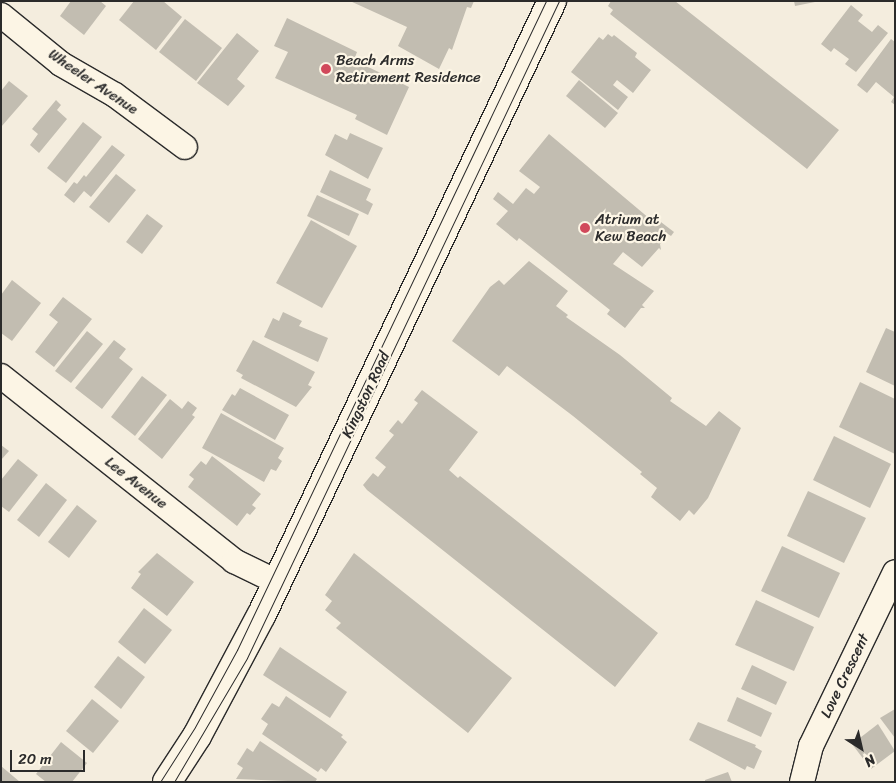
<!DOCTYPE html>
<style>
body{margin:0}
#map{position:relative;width:896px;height:783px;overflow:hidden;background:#f4edde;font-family:Sriracha,sans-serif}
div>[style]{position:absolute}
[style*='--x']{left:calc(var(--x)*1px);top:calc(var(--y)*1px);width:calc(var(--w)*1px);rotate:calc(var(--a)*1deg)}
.building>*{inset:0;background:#c2bdb1}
.roads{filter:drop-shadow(1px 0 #2b2b2b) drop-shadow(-1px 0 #2b2b2b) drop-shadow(0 1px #2b2b2b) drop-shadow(0 -1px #2b2b2b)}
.minor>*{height:24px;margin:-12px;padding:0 12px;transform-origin:12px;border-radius:12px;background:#fcf5e5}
.secondary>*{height:28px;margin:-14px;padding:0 14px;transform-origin:14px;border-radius:14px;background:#fcf5e5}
.tram>*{height:1px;margin:-0.5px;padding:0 0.5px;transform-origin:0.5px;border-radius:0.5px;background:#2b2b2b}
.dots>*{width:14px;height:14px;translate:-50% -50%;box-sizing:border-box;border:2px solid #fcf5e5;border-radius:50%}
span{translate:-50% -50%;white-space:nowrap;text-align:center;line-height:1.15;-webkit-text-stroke:4.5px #fcf5e5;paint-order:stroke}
.poi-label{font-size:15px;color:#2b2b2b}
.left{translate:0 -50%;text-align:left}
.street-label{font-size:15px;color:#2b2b2b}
.frame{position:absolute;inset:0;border:2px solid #2b2b2b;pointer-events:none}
.north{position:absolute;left:836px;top:723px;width:50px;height:50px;-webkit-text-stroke:4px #fcf5e5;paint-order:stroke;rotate:145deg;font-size:14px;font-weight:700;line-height:20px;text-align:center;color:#2b2b2b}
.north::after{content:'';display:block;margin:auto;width:18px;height:22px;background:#2b2b2b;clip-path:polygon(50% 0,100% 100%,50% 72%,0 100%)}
.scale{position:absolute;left:10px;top:750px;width:75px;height:22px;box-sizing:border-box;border:2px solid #2b2b2b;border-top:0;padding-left:6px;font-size:15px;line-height:18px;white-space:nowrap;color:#2b2b2b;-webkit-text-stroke:4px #fcf5e5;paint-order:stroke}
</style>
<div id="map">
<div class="building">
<i style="clip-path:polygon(71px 1px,100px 1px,106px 6px,84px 35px,60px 16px)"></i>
<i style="clip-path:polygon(134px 1px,163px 1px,182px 17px,156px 50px,119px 20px)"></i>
<i style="clip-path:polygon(350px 1px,474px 1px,471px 8px,467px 7px,452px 50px,449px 48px,439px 69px,398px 46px,407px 27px)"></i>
<i style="clip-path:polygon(611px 1px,675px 1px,839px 130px,807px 169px,610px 14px,613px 10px,608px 6px)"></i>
<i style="clip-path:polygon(794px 1px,815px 1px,815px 2px,795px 6px)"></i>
<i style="clip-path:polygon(851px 5px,863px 15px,858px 21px,872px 32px,878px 25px,888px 33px,856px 72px,845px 64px,849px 59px,834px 48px,831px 52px,821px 44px)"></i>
<i style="clip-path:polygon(287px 18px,357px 52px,354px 60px,409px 87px,387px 135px,355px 119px,357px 115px,275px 78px,288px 52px,274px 46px)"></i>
<i style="clip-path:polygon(185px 19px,222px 48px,196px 81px,159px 52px)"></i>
<i style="clip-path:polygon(237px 33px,259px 51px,237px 79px,245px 86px,228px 106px,197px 83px)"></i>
<i style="clip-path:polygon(608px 34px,612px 37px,614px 35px,637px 53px,635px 57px,651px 70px,633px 93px,617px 80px,613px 85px,628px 97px,618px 110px,571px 72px,599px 37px,603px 40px)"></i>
<i style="clip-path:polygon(891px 39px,895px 42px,895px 105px,891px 102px,894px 97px,876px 82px,867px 93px,857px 85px)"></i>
<i style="clip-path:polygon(579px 80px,618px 113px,605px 128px,566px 96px)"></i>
<i style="clip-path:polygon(9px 81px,28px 96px,1px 127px,1px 91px)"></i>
<i style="clip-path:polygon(56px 100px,61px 105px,57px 110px,67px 119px,39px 153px,30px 145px,38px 134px,32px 129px)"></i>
<i style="clip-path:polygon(83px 122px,102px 137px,66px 183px,47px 168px)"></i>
<i style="clip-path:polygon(350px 133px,383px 148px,368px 179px,325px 155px,335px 134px,347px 140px)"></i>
<i style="clip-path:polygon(549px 134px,650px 219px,653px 216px,674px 232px,671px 236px,668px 234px,660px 244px,661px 250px,659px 248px,642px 267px,623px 252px,613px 264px,654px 291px,642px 305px,645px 308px,641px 308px,625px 328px,607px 314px,610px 310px,519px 238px,517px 241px,496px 224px,508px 211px,493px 199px,498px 192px,513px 204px,526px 188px,534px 194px,540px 187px,519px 171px)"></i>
<i style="clip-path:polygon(112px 145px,125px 155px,91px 197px,84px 191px,74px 203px,64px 195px,74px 182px,77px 184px,84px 175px,86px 177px)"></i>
<i style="clip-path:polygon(330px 170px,371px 189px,366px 200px,373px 204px,368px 215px,320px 192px)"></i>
<i style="clip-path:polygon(116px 174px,136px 190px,109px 223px,89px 207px)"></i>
<i style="clip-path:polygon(317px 195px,359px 214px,349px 236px,307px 216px)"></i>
<i style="clip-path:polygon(147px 214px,163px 226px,142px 254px,126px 242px)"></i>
<i style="clip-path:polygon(311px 220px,357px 246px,322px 308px,276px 283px)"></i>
<i style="clip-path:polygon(529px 261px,568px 291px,556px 306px,568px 315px,566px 317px,620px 355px,672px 398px,670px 401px,706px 426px,719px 411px,741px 428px,708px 498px,694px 515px,689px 510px,680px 521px,651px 497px,657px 488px,640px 474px,642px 472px,573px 416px,507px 366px,499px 376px,452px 341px,490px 287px,499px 280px,504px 285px)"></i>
<i style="clip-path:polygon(12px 280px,41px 303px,12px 341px,1px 333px,1px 295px)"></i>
<i style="clip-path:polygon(63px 297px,92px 319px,54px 367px,35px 352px,58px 322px,49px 315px)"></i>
<i style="clip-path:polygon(283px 312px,302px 321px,299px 326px,328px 338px,318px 362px,264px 337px,273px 318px,279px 321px)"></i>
<i style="clip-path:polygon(886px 328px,895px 332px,895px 386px,866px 372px)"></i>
<i style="clip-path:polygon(87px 331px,103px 344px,71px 383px,55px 371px)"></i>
<i style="clip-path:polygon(114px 340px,126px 349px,119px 358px,133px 369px,102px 409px,75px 388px)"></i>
<i style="clip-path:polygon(253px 340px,315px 372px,308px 385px,312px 387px,296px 407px,241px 378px,243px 375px,236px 371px)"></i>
<i style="clip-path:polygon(142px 376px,167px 395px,135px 436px,111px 417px)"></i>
<i style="clip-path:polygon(860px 382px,895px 399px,895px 454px,839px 427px)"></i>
<i style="clip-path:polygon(240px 388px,289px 415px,275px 440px,222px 410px,232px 394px,235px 396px)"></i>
<i style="clip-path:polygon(422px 390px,478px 432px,449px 470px,458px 478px,460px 476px,658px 633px,615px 687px,367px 490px,363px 485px,373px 473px,378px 477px,386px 467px,375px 458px,394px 435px,389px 431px,398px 420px,402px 424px,418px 403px,414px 400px)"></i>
<i style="clip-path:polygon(170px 399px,182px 409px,188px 401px,197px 408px,192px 415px,195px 417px,162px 459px,138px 439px)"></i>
<i style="clip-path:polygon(221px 413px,284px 448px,278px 458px,282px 461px,276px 471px,271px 469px,264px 482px,202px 448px)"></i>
<i style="clip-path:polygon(834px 436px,891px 464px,870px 508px,813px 480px)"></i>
<i style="clip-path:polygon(1px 445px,9px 451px,1px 460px)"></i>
<i style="clip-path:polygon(212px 456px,261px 494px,252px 505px,256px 508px,250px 515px,247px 513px,237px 526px,188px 487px,194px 479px,189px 475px,201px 461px,206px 465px)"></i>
<i style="clip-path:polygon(18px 459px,38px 475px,9px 512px,1px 506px,1px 480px)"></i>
<i style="clip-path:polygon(46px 483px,67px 500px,39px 537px,17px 520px)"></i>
<i style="clip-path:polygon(808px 491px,866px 518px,844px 563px,787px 536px)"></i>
<i style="clip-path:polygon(77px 505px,97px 521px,69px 558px,48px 542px)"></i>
<i style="clip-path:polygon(782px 546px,840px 573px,819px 618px,761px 591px)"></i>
<i style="clip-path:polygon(157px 553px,194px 582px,167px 616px,131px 588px,141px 574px,138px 572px)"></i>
<i style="clip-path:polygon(354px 553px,512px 678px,468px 733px,336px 628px,341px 623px,325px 610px,332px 601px,325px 595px)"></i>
<i style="clip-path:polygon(756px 600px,814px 627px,794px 671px,735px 645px)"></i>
<i style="clip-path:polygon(144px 608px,172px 630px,145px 664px,118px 642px)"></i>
<i style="clip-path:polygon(280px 647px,347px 692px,330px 718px,263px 675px)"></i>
<i style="clip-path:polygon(118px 656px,145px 677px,121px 709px,94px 687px)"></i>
<i style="clip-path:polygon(752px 665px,787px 682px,776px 705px,741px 689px)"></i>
<i style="clip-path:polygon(286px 696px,343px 735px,341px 737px,347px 742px,326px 772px,321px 768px,318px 772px,262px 734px,268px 724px,261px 719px,272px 703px,279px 707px)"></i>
<i style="clip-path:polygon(737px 697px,772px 713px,761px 737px,727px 721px)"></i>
<i style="clip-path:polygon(92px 699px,119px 721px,93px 753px,66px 731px)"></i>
<i style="clip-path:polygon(895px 709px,895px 738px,880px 718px)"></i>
<i style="clip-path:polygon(698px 722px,756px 745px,755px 747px,762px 751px,754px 769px,747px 766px,745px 770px,689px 740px)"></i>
<i style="clip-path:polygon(878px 724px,895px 751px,871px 769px,852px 744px)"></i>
<i style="clip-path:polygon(260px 741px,317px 779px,315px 782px,236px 779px,243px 768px,237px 764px,247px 748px,253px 752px)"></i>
<i style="clip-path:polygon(61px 742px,87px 763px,72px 782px,46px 782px,36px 774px)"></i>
<i style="clip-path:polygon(1px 766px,20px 782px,1px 782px)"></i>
<i style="clip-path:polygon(728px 772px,732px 782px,705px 782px,705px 780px)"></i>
</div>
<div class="roads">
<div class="minor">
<i style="--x:1;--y:15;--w:77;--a:39.2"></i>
<i style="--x:61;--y:64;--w:62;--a:29.9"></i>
<i style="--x:115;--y:95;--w:87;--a:36.6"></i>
<i style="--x:1;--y:376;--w:298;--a:38.4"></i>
<i style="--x:234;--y:561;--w:48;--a:26"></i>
<i style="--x:802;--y:782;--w:37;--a:-76"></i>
<i style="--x:811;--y:746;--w:193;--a:-64.2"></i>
</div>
<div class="secondary">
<i style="--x:167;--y:782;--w:55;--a:-56.9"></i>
<i style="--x:197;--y:736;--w:138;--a:-62"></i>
<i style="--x:262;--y:614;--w:678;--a:-64.68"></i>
</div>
</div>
<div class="tram">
<i style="--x:160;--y:782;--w:65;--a:-57.5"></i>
<i style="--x:195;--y:727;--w:88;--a:-61.4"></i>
<i style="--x:237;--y:650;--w:719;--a:-64.54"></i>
<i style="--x:174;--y:782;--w:144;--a:-59.5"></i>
<i style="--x:247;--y:658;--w:727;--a:-64.6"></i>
</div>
<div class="dots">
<i style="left:326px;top:69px;background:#d1495b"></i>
<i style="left:585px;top:228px;background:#d1495b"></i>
</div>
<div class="poi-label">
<span class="left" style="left:336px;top:69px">Beach Arms<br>Retirement Residence</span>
<span class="left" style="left:595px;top:228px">Atrium at<br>Kew Beach</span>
</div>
<div class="street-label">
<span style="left:93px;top:82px;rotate:34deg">Wheeler Avenue</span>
<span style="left:366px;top:395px;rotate:-65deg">Kingston Road</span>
<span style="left:136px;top:483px;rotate:38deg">Lee Avenue</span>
<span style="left:845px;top:676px;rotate:-64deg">Love Crescent</span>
</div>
<div class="frame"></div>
<div class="north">N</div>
<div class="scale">20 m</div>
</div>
